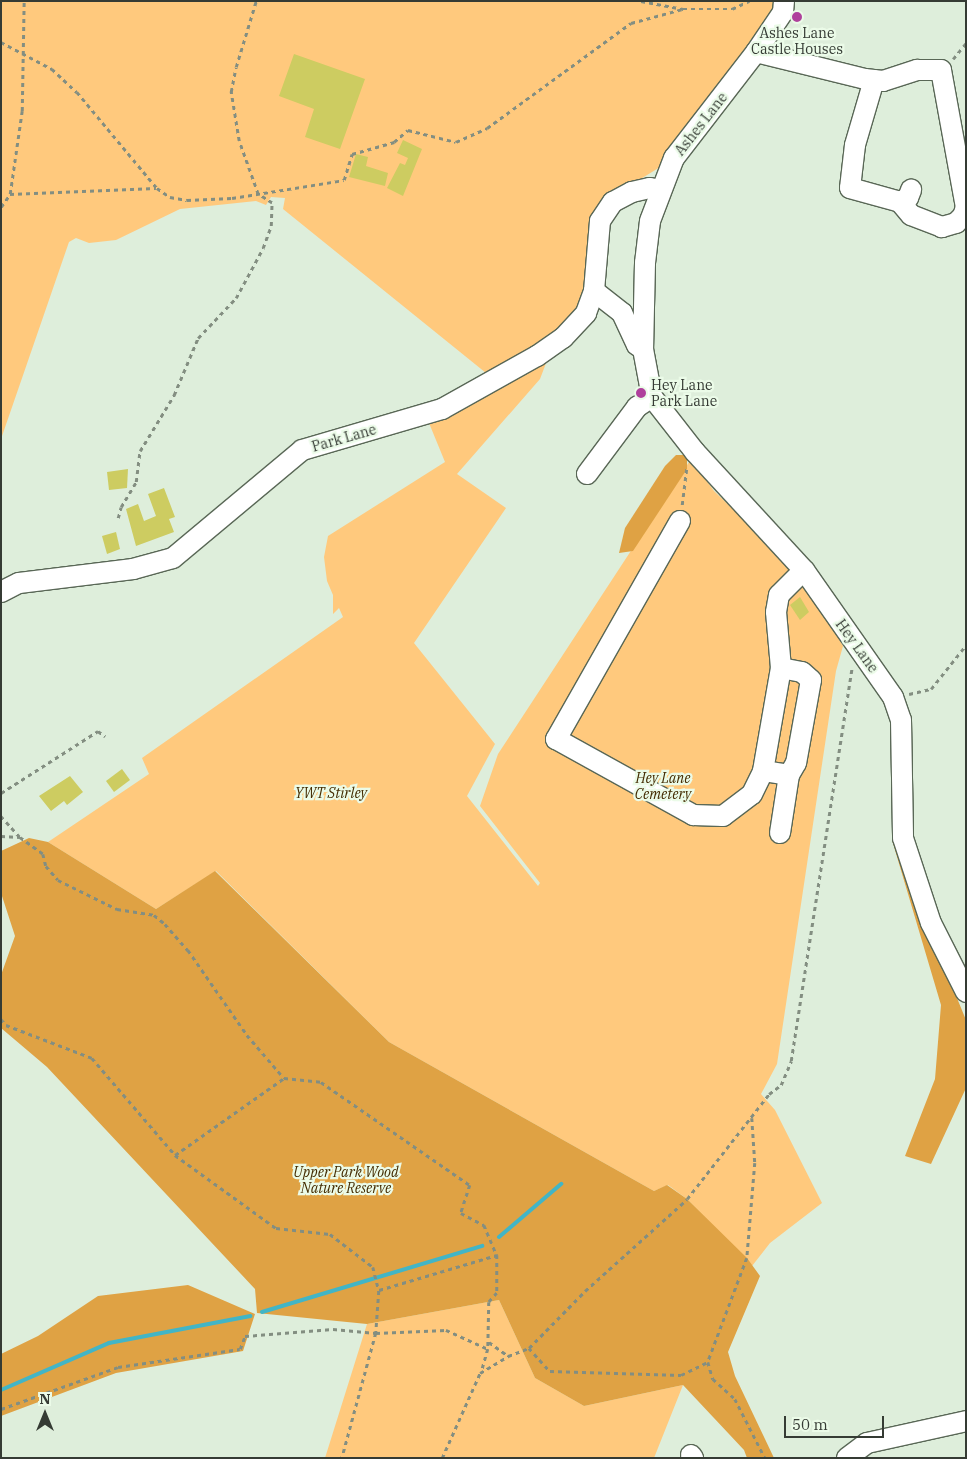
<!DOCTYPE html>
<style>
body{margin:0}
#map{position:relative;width:967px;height:1459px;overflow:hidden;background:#deeedb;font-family:"IBM Plex Serif",serif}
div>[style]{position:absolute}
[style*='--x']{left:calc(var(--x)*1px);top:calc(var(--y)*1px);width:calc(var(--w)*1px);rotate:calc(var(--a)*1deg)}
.green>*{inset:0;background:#ffc97d}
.forest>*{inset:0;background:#dfa244}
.stream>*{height:4px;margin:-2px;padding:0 2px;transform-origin:2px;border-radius:2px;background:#42b5c6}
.building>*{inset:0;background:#cdcc61}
.path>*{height:2.5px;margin-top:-1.25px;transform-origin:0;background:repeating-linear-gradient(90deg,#838e81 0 4px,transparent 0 8px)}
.roads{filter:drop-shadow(1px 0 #596756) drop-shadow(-1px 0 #596756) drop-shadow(0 1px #596756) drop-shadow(0 -1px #596756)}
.minor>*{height:20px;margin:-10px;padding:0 10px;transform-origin:10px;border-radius:10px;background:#fff}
.dots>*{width:14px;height:14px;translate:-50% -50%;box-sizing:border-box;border:2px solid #ebfbe8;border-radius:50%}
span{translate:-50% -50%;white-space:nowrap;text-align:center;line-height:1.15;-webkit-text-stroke:4.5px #ebfbe8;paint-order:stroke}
.poi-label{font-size:14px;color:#353b34}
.left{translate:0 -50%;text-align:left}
.street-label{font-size:14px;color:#353b34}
.park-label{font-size:14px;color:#442c02;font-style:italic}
.frame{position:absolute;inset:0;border:2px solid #353b34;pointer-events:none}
.north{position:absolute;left:20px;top:1389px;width:50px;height:50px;-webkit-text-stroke:4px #ebfbe8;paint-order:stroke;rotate:0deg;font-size:14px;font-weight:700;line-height:20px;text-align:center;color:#353b34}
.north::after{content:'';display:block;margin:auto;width:18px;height:22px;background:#353b34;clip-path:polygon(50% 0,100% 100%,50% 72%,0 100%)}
.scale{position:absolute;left:784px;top:1416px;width:100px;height:22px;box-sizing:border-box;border:2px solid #353b34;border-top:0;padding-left:6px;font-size:15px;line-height:18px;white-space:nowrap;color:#353b34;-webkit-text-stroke:4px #ebfbe8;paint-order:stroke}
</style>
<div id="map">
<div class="green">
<i style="clip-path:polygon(1px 1px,777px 1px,753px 45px,665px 164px,600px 204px,596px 210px,588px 293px,563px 331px,491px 377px,283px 209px,285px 198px,271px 197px,266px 205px,256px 201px,180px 209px,116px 240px,89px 243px,76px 238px,69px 242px,1px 439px)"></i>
<i style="clip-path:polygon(548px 358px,540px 379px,457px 474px,506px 508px,414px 643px,495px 744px,467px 796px,538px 886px,540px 883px,480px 806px,498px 754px,691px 459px,714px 491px,787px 561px,828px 617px,843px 646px,836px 671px,777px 1064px,761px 1094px,775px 1110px,822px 1203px,770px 1243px,752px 1266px,687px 1199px,668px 1185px,654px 1191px,389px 1042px,216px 871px,156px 909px,48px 842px,149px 774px,142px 758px,343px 617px,339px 608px,333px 614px,333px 595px,327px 581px,324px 557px,328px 536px,445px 462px,429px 423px)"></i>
<i style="clip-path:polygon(499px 1300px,535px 1378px,584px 1406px,683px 1385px,654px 1458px,325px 1458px,367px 1324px)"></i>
</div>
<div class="forest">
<i style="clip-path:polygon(676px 455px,687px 455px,687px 469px,633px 551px,619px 553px,625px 528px,665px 466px)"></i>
<i style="clip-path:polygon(29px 838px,48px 842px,156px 909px,215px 871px,389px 1042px,654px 1191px,667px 1185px,687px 1199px,747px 1258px,760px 1276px,728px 1352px,735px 1376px,774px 1458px,747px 1458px,744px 1450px,683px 1385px,584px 1406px,535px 1378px,499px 1300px,367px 1324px,257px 1313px,255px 1289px,47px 1067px,1px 1028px,1px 975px,15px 936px,1px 893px,1px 851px)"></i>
<i style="clip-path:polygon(892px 840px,966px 1020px,966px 1088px,931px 1164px,905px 1156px,935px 1079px,941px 1005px)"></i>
<i style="clip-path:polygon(188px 1285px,255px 1314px,243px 1351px,116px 1373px,1px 1416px,1px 1354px,38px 1336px,98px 1296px)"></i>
</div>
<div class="stream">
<i style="--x:499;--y:1237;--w:82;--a:-40.5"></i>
<i style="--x:262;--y:1312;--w:230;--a:-16.7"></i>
<i style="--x:1;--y:1390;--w:118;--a:-23.5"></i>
<i style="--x:109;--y:1343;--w:144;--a:-10.8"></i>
</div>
<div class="building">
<i style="clip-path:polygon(294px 54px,365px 79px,340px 149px,305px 137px,314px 109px,279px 96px)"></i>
<i style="clip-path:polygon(403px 140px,422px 149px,403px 196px,387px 188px,400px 163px,405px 165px,408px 158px,397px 153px)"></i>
<i style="clip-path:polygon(356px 154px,368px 157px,366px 166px,388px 173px,385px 186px,349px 177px)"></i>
<i style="clip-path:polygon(128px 469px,127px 488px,109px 490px,107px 472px)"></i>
<i style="clip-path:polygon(164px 488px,175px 517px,169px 519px,174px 532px,136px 546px,126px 509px,138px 504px,144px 521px,156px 516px,148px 494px)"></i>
<i style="clip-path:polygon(116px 532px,120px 549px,107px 554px,102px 536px)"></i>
<i style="clip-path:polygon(800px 597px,809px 612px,800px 620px,790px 605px)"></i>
<i style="clip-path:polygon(122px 769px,130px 780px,114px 792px,106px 781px)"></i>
<i style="clip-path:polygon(70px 776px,83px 792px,67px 805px,64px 801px,51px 811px,39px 796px)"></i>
</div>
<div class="path">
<i style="--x:641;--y:1;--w:43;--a:10.8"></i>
<i style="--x:683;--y:9;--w:49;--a:0"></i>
<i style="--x:732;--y:9;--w:19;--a:-25"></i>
<i style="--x:1;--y:42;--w:58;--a:27.9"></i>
<i style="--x:52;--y:69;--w:34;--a:43"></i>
<i style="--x:77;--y:92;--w:125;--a:50.2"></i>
<i style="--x:157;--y:188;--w:16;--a:35"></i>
<i style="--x:170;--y:197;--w:17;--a:10"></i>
<i style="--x:187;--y:200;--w:45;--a:-2.5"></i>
<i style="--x:232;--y:198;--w:113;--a:-9.1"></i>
<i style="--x:344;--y:180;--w:27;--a:-73"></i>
<i style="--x:352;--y:154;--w:44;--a:-15.9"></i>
<i style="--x:394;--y:142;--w:18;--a:-41"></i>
<i style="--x:408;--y:130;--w:49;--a:14"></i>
<i style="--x:456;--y:142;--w:34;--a:-24"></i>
<i style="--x:487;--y:128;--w:178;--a:-36.1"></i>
<i style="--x:631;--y:23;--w:54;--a:-15.1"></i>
<i style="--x:953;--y:59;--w:21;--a:-51"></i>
<i style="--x:10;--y:194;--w:146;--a:-2.4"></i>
<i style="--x:1;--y:207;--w:16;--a:-55"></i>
<i style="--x:10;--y:194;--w:84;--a:-81.8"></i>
<i style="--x:22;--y:111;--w:110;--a:-89"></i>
<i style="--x:682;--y:505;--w:39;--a:-83"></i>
<i style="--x:118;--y:518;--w:11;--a:-75"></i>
<i style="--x:121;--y:507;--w:29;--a:-59"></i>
<i style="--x:136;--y:482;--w:31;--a:-83"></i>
<i style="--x:140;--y:451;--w:66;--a:-58.7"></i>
<i style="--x:174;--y:395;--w:62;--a:-67.2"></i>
<i style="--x:198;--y:338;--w:55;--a:-46.5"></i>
<i style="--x:236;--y:298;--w:57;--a:-61.6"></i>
<i style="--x:263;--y:248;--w:23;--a:-70"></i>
<i style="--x:271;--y:226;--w:23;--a:-88"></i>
<i style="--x:272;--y:203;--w:17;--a:-147"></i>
<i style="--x:258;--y:194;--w:56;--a:-109.7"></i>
<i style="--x:239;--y:141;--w:50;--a:-99.3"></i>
<i style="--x:231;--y:92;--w:25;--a:-79"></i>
<i style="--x:236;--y:67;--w:69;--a:-73.1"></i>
<i style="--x:909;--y:694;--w:23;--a:-13"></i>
<i style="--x:931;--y:689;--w:56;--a:-51.5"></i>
<i style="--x:1;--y:793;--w:115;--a:-32.6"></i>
<i style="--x:98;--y:731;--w:9;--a:36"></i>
<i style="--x:1;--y:816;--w:28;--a:48"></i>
<i style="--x:20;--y:837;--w:29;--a:36"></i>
<i style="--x:43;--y:854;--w:12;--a:76"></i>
<i style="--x:46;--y:866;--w:18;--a:49"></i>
<i style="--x:58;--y:880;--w:66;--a:26.2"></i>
<i style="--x:117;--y:909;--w:37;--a:9"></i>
<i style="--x:154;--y:915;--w:14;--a:39"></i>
<i style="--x:165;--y:924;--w:35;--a:49"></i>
<i style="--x:188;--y:950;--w:103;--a:55.2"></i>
<i style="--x:247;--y:1035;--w:57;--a:49.3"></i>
<i style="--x:284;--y:1078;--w:37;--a:6"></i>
<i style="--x:321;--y:1082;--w:181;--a:34.7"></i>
<i style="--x:470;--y:1185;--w:29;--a:108"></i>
<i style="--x:461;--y:1213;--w:26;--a:28"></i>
<i style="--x:484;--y:1225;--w:33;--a:67"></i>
<i style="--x:497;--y:1255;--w:38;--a:90"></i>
<i style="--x:497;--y:1293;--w:12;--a:132"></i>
<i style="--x:489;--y:1302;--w:47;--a:91.2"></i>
<i style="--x:488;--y:1349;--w:25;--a:106"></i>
<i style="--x:1;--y:836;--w:19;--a:3"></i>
<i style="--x:1;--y:1019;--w:8;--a:50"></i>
<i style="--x:6;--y:1025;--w:92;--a:21"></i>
<i style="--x:92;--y:1058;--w:128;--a:49.4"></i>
<i style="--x:175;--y:1155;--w:125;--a:35.9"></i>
<i style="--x:276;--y:1228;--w:54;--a:6.3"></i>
<i style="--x:330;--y:1234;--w:54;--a:37.5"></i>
<i style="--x:373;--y:1267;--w:25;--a:76"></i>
<i style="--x:379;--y:1291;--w:42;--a:94.1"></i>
<i style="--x:376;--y:1333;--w:70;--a:-2.5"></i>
<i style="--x:446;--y:1330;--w:46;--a:24.3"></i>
<i style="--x:752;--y:1118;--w:45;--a:86.2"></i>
<i style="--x:755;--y:1163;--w:95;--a:94.8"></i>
<i style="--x:747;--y:1258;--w:111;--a:110.6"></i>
<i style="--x:708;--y:1362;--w:18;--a:74"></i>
<i style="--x:713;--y:1379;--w:30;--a:42"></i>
<i style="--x:735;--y:1399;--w:66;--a:63"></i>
<i style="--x:175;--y:1155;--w:133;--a:-35.2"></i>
<i style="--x:379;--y:1290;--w:123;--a:-16.5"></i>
<i style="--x:489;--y:1342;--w:24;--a:36"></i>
<i style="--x:529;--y:1348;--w:31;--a:48"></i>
<i style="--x:550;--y:1371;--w:131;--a:1.7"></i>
<i style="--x:681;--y:1375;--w:30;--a:-26"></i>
<i style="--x:1;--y:1409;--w:124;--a:-19.7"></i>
<i style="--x:118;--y:1367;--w:123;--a:-8.4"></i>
<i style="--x:240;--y:1349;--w:14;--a:-69"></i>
<i style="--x:245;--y:1336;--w:88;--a:-4.5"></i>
<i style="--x:333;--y:1329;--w:43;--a:5.3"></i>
<i style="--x:376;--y:1333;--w:130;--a:105.2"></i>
<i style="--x:442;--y:1458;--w:93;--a:-65.9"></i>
<i style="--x:480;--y:1373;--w:33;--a:-31"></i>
<i style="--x:508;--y:1356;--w:22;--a:-21"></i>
<i style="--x:529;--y:1348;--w:80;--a:-45.5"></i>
<i style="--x:585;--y:1291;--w:137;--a:-42"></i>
<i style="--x:687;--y:1199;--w:133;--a:-52"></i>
<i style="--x:769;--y:1094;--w:15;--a:-37"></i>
<i style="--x:781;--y:1085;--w:26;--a:-67"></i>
<i style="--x:791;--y:1061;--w:399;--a:-81.2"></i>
</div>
<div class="roads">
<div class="minor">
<i style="--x:784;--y:1;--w:11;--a:95"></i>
<i style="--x:783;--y:12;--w:48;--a:124"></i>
<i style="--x:756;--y:52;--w:134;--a:127.7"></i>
<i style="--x:674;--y:158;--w:67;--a:110.9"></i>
<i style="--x:650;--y:221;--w:42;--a:96.8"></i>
<i style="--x:645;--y:263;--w:86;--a:91.3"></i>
<i style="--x:643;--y:349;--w:49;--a:79.4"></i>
<i style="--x:652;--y:397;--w:70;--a:52"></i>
<i style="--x:695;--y:452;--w:161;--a:47.3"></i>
<i style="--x:804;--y:570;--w:155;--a:55"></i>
<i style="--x:893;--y:697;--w:24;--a:71"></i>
<i style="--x:901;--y:720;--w:118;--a:89"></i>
<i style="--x:903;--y:838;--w:89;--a:71.8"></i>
<i style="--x:931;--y:923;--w:77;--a:63.1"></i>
<i style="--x:756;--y:52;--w:112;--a:13.9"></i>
<i style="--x:865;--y:79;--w:18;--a:6"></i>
<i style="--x:883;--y:81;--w:36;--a:-18"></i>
<i style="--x:917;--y:70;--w:24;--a:0"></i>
<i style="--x:941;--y:70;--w:139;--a:79.7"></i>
<i style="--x:966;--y:207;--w:9;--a:108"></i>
<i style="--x:963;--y:216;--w:10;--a:135"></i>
<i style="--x:956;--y:223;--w:15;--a:164"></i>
<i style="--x:942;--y:227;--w:33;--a:-159"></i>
<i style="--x:911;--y:215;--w:17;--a:-130"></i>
<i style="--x:874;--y:80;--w:68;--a:106.3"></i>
<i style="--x:855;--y:145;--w:43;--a:96.6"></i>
<i style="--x:850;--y:188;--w:52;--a:15.6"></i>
<i style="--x:900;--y:202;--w:9;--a:-27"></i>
<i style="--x:908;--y:198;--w:9;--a:-69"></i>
<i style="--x:594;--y:291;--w:36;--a:38"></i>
<i style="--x:622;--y:313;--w:35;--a:65"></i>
<i style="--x:637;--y:345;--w:7;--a:34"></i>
<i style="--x:587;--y:474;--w:84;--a:-53.3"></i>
<i style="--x:637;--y:407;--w:18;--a:-34"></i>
<i style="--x:680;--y:521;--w:251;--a:119.6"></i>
<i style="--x:556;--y:739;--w:157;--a:29"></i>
<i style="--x:693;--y:815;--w:30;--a:2"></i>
<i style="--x:723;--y:816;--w:36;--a:-37"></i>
<i style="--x:752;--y:794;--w:25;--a:-64"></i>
<i style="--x:1;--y:592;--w:20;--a:-27"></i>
<i style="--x:19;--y:583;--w:115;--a:-7"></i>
<i style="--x:133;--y:569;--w:41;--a:-15.4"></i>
<i style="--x:173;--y:558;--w:168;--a:-39.9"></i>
<i style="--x:302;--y:450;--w:146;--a:-16.3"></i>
<i style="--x:442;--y:409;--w:109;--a:-29.2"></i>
<i style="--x:537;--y:356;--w:32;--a:-35"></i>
<i style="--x:563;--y:338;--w:34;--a:-47"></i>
<i style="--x:586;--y:313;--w:23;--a:-70"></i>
<i style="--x:594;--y:291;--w:70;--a:-85.1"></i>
<i style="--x:600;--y:221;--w:23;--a:-56"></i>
<i style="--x:613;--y:202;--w:21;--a:-28"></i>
<i style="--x:632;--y:192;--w:18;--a:-13"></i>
<i style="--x:650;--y:188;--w:11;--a:10"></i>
<i style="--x:781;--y:668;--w:21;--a:11"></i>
<i style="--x:802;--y:672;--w:12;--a:42"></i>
<i style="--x:811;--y:680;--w:84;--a:100.2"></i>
<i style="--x:796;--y:763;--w:14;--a:120"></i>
<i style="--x:789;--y:775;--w:26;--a:-171"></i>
<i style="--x:763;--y:771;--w:105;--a:-80.1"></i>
<i style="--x:781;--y:668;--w:56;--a:-95.1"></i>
<i style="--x:776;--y:612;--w:17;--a:-80"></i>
<i style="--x:779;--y:595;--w:35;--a:-45"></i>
<i style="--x:780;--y:833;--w:59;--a:-81.2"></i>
<i style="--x:691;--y:1455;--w:4;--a:56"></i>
<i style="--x:847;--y:1458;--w:25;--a:-37"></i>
<i style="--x:867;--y:1443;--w:101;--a:-12.5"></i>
</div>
</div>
<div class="dots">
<i style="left:797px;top:17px;background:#af409c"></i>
<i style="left:641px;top:393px;background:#af409c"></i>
</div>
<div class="poi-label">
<span style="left:797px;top:41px">Ashes Lane<br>Castle Houses</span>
<span class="left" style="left:651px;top:393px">Hey Lane<br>Park Lane</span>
</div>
<div class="street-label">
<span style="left:701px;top:124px;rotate:-52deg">Ashes Lane</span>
<span style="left:344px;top:438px;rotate:-16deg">Park Lane</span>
<span style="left:857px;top:646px;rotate:54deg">Hey Lane</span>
</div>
<div class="park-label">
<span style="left:663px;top:786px">Hey Lane<br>Cemetery</span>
<span style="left:331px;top:793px">YWT Stirley</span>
<span style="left:346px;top:1180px">Upper Park Wood<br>Nature Reserve</span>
</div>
<div class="frame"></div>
<div class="north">N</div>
<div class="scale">50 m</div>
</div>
